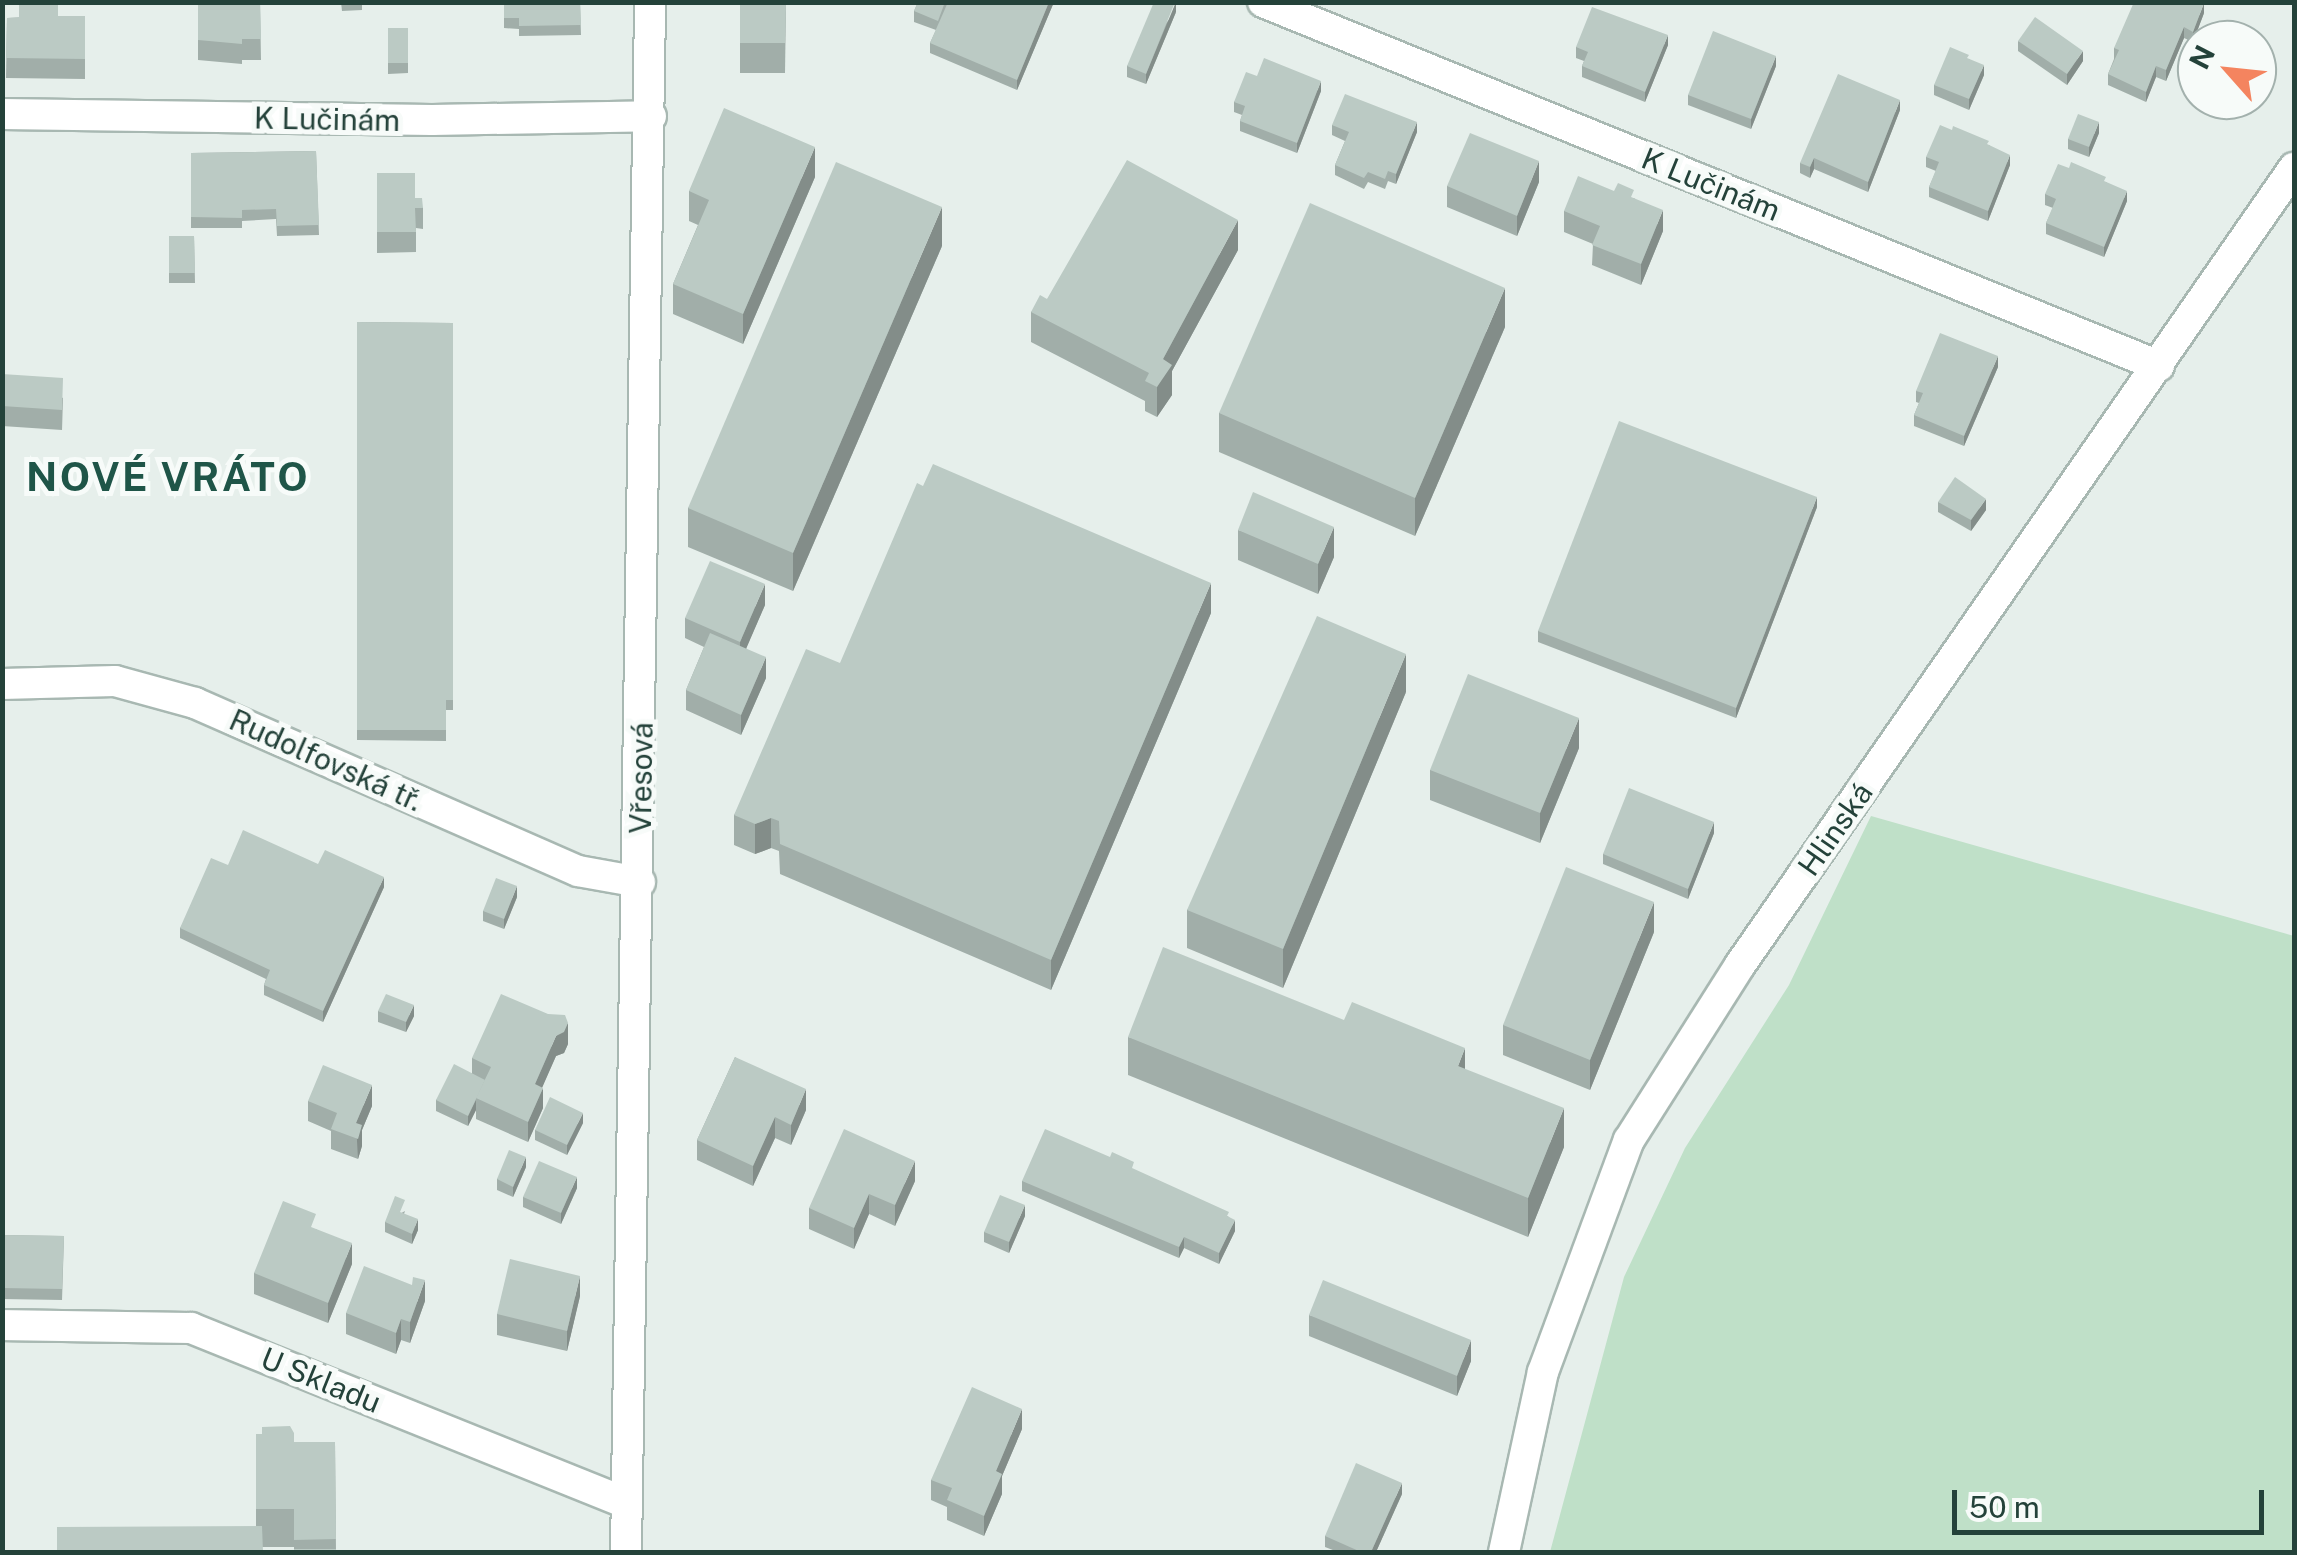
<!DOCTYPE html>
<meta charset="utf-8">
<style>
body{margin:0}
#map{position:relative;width:2297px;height:1555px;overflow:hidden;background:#e6efeb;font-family:"Public Sans",sans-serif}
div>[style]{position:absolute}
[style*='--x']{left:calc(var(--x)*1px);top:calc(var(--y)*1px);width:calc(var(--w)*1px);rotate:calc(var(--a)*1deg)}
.green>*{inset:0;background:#bfe0c8}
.roads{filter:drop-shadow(2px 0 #a8b8b2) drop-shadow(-2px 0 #a8b8b2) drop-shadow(0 2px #a8b8b2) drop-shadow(0 -2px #a8b8b2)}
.minor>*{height:30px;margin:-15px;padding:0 15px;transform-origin:15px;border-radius:15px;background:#fff}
.tertiary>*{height:30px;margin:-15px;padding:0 15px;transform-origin:15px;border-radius:15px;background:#fff}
.wall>*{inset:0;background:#a1aea9}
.shaded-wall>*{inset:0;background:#838d89}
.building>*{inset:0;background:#bbcac4}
span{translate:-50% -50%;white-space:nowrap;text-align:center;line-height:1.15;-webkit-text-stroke:10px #f7fbf9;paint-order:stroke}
.street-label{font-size:30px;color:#24423a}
.district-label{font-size:40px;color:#1f5548;font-weight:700;letter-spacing:2.5px}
.frame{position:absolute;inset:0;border:5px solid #24423a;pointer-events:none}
.north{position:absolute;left:2177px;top:20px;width:100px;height:100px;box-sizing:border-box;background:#f7fbf9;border:2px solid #a3b1ad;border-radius:50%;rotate:297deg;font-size:28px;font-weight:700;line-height:40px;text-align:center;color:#24423a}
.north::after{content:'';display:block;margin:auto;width:35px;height:45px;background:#f4845f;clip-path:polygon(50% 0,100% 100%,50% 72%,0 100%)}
.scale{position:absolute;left:1952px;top:1490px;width:312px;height:45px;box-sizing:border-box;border:5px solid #24423a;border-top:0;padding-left:12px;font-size:30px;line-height:35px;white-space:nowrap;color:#24423a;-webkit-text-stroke:8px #f7fbf9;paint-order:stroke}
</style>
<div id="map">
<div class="green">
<i style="clip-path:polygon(1871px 816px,2294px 936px,2294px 1552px,1550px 1552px,1624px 1277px,1685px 1148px,1789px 985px)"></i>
</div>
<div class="roads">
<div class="minor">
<i style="--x:1263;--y:2;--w:967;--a:22.11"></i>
<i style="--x:2;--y:114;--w:430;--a:0.8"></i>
<i style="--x:432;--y:120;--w:219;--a:-1"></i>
<i style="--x:2;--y:684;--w:113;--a:-1.5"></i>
<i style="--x:115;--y:681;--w:83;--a:15.4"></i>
<i style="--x:195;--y:703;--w:418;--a:23.7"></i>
<i style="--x:578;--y:871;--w:63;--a:10.1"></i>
<i style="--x:2;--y:1325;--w:189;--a:0.9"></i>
<i style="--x:191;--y:1328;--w:469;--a:21.9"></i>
<i style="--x:626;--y:1552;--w:1550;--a:-89.11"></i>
</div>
<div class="tertiary">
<i style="--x:1504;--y:1552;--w:184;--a:-77.8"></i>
<i style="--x:1543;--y:1372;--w:247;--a:-69.7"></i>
<i style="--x:1629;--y:1140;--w:207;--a:-57.6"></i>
<i style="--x:1740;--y:965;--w:971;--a:-55.2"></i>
</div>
</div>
<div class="wall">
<i style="clip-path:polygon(198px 2px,260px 2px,261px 60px,242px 60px,242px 64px,198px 60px)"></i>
<i style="clip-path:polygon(341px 2px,362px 2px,362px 10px,342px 11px)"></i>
<i style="clip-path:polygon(504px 2px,580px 2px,581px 35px,519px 36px,519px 29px,504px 28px)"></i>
<i style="clip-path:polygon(918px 2px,1054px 2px,1017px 90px,930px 53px,930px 43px,936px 30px,914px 22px,914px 11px)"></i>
<i style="clip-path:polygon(740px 3px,786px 4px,785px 73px,740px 73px)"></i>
<i style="clip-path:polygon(1176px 12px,1146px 84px,1127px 77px,1127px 66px)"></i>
<i style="clip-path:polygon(2204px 13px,2193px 42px,2184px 38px,2166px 81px,2156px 77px,2146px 102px,2108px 85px,2108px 74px,2114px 59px,2114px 48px)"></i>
<i style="clip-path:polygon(85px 16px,85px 79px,6px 78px,7px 18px)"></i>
<i style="clip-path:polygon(388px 28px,408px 28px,408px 73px,388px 74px)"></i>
<i style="clip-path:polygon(2018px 41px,2083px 61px,2067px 85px,2018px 51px)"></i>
<i style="clip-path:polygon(1668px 45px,1645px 102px,1582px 77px,1582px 66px,1584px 61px,1576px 58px,1576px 47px)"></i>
<i style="clip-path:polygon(1969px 59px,1984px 75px,1969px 110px,1934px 95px,1934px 85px)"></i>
<i style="clip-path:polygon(1776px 66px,1751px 129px,1688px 105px,1688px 95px)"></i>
<i style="clip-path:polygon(1257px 76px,1321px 91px,1297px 153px,1240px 131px,1240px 121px,1242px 115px,1234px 112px,1234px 102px)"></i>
<i style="clip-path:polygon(1900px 110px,1868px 192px,1814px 169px,1810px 178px,1800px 173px,1800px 163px)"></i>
<i style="clip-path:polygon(1332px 125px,1417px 132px,1396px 184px,1388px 181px,1385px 189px,1368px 182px,1364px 189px,1335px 175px,1335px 165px,1345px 141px,1332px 135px)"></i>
<i style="clip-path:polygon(2099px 133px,2089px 157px,2068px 149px,2068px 139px)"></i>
<i style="clip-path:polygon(1989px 145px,2010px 165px,1988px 221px,1929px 197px,1929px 187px,1936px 171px,1926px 167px,1926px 157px)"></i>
<i style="clip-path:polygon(316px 151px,319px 235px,277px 236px,276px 219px,242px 221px,242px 228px,191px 228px,191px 153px)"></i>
<i style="clip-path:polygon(377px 173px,415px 198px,423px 208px,423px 229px,416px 228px,416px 252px,377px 253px)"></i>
<i style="clip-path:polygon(815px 177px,743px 344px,673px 314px,673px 284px,698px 225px,689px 221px,689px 191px)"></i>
<i style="clip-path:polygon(1539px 182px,1517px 236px,1447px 207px,1447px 186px)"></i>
<i style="clip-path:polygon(2106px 182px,2127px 201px,2104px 257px,2046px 234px,2046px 223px,2053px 208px,2045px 205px,2045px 194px)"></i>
<i style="clip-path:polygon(1634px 198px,1663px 231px,1641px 285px,1592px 265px,1593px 244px,1564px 232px,1564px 211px)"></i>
<i style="clip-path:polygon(169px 236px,194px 236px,195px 283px,169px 283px)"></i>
<i style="clip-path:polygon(942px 246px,793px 591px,688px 547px,688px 508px)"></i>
<i style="clip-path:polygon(1238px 250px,1172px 371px,1172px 395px,1157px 417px,1145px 411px,1145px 401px,1031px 342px,1031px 312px,1047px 299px)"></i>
<i style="clip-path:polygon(357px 322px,453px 323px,453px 710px,446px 710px,446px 741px,357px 740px)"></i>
<i style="clip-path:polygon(1505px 327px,1415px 536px,1219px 452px,1219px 413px)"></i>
<i style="clip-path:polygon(1998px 367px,1964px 446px,1914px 426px,1914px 415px,1919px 403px,1916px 402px,1916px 391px)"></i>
<i style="clip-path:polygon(2px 374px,63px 398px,62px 430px,2px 426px)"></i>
<i style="clip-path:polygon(1938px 502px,1986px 510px,1971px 531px,1938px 512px)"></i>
<i style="clip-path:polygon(1817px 507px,1736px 718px,1538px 642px,1538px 631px)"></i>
<i style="clip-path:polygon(1238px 530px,1334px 557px,1318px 594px,1238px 560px)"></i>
<i style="clip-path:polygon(765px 605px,746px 648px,766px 678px,741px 735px,686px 710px,686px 690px,704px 647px,685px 638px,685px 618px)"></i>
<i style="clip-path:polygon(1211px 613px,1051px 990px,780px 874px,779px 851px,771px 848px,755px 854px,734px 845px,734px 815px,840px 663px)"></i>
<i style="clip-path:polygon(1406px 692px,1283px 988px,1187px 948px,1187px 910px)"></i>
<i style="clip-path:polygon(2px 722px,5px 774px,5px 794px,2px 794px)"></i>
<i style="clip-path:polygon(1579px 748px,1540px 843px,1430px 800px,1430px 770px)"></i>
<i style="clip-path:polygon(1714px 833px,1688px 899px,1603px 864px,1603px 854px)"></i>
<i style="clip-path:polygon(228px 865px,384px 887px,323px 1022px,264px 995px,264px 985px,266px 979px,180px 938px,180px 928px)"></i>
<i style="clip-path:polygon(517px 897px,504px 929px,483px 921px,483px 911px)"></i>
<i style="clip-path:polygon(1654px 932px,1590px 1090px,1503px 1055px,1503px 1025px)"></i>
<i style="clip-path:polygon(378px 1011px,414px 1016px,406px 1032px,378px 1022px)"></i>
<i style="clip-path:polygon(1128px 1037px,1564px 1147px,1528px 1237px,1128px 1075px)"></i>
<i style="clip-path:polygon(568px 1044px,564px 1053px,556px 1056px,542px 1087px,543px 1108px,528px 1142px,476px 1119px,476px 1110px,468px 1126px,436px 1111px,436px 1100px,472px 1073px,472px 1058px)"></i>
<i style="clip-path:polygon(735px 1057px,806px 1110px,791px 1145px,775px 1138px,753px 1186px,697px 1160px,697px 1140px)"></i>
<i style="clip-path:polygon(308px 1101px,372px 1106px,362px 1130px,362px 1146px,358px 1159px,331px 1149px,331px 1131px,308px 1121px)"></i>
<i style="clip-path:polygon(583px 1123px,567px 1155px,535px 1140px,535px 1130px)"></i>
<i style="clip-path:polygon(526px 1167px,513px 1197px,497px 1190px,497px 1179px)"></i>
<i style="clip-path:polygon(1134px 1170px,1229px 1217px,1235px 1231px,1219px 1264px,1184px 1248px,1179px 1258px,1022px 1191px,1022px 1181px)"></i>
<i style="clip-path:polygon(915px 1181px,895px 1226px,869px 1214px,854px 1249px,809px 1229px,809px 1208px)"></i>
<i style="clip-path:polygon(577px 1188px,561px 1224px,523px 1207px,523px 1197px)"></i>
<i style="clip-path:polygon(405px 1211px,404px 1214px,418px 1230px,412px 1244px,385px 1232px,385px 1222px)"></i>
<i style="clip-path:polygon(1025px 1216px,1009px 1253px,984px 1242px,984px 1232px)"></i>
<i style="clip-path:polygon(316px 1229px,352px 1264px,328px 1323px,254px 1294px,254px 1273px)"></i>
<i style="clip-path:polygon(2px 1235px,64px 1236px,62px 1300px,2px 1299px)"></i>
<i style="clip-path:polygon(580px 1296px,567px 1351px,497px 1335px,497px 1314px)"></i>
<i style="clip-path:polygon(425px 1301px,410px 1343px,401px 1340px,396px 1354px,346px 1334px,346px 1313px)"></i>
<i style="clip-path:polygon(1309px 1315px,1471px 1361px,1457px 1396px,1309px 1336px)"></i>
<i style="clip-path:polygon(1022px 1429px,1002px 1476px,1002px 1494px,984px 1536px,947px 1520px,947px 1507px,931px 1500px,931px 1480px)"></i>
<i style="clip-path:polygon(256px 1434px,294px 1442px,335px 1442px,336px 1552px,294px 1552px,294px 1472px,294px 1547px,262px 1547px,256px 1526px)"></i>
<i style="clip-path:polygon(1402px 1494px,1376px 1552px,1338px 1552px,1325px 1547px,1325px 1536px)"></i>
</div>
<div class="shaded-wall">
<i style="clip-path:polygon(1049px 2px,1054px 2px,1017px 90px,1017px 80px)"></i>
<i style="clip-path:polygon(1176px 2px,1176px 12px,1146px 84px,1146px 74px)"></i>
<i style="clip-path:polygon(2204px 3px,2204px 13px,2193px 42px,2193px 32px)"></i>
<i style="clip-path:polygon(2184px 27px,2184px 38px,2166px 81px,2166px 70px)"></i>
<i style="clip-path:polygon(1668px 35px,1668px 45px,1645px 102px,1645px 92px)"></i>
<i style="clip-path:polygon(2083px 51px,2083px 61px,2067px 85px,2067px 74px)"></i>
<i style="clip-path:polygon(1776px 56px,1776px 66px,1751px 129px,1751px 119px)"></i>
<i style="clip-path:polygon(1984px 65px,1984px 75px,1969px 110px,1969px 99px)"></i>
<i style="clip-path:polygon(2156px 66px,2156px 77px,2146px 102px,2146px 92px)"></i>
<i style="clip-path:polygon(1321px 81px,1321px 91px,1297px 153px,1297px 143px)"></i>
<i style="clip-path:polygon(1900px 100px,1900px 110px,1868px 192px,1868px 182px)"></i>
<i style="clip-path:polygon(1417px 122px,1417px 132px,1396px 184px,1396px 174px)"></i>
<i style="clip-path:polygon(2099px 122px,2099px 133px,2089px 157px,2089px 147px)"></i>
<i style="clip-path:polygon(815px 147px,815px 177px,743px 344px,743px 314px)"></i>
<i style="clip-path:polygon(2010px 155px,2010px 165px,1988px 221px,1988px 211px)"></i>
<i style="clip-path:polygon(1814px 158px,1814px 169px,1810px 178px,1810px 167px)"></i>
<i style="clip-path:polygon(1539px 161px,1539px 182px,1517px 236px,1517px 216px)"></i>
<i style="clip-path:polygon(2127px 191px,2127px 201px,2104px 257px,2104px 247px)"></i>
<i style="clip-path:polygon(942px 207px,942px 246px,793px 591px,793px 553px)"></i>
<i style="clip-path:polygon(1663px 210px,1663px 231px,1641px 285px,1641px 264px)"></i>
<i style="clip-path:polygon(1238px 220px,1238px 250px,1172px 371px,1172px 395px,1157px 417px,1157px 387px,1163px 359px)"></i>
<i style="clip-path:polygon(1505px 288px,1505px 327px,1415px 536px,1415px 498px)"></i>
<i style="clip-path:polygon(1998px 356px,1998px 367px,1964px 446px,1964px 436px)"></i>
<i style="clip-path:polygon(1817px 497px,1817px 507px,1736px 718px,1736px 708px)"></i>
<i style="clip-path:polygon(1986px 499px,1986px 510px,1971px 531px,1971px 520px)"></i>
<i style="clip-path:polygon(1334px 527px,1334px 557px,1318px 594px,1318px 564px)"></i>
<i style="clip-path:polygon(1211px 583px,1211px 613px,1051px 990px,1051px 960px)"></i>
<i style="clip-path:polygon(765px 584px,765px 605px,740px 663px,740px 642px)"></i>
<i style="clip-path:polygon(1406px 654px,1406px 692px,1283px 988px,1283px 949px)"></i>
<i style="clip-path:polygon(766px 657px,766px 678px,741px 735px,741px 715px)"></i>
<i style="clip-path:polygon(1579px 718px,1579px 748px,1540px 843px,1540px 813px)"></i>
<i style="clip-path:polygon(771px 818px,771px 848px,755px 854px,755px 824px)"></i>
<i style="clip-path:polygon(1714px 822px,1714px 833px,1688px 899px,1688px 889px)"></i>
<i style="clip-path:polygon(384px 877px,384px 887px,323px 1022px,323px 1011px)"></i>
<i style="clip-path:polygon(517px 886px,517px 897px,504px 929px,504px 919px)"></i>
<i style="clip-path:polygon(1654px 902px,1654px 932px,1590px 1090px,1590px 1060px)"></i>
<i style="clip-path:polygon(414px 1005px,414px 1016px,406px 1032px,406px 1022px)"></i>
<i style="clip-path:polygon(568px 1023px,568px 1044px,564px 1053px,556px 1056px,535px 1104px,535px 1084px,556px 1036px)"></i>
<i style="clip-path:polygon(1465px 1048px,1465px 1086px,1458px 1066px)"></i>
<i style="clip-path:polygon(372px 1085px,372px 1106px,362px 1130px,362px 1146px,358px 1159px,356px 1123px)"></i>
<i style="clip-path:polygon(543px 1088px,543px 1108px,528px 1142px,528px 1122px)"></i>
<i style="clip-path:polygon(806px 1089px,806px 1110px,791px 1145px,791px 1125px)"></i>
<i style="clip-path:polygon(476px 1100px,476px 1110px,468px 1126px,468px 1116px)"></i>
<i style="clip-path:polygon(1564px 1108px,1564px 1147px,1528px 1237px,1528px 1198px)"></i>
<i style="clip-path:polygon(583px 1113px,583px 1123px,567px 1155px,567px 1145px)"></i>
<i style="clip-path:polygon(775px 1117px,775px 1138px,753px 1186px,753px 1166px)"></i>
<i style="clip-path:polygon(526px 1157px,526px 1167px,513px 1197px,513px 1187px)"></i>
<i style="clip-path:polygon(915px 1161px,915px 1181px,895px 1226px,895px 1205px)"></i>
<i style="clip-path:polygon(577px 1177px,577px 1188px,561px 1224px,561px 1213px)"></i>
<i style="clip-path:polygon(869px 1194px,869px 1214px,854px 1249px,854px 1228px)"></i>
<i style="clip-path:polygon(1025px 1205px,1025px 1216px,1009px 1253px,1009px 1242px)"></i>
<i style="clip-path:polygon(418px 1219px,418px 1230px,412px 1244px,412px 1234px)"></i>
<i style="clip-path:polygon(1235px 1220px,1235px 1231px,1219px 1264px,1219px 1253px)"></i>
<i style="clip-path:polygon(1184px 1237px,1184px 1248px,1179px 1258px,1179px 1247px)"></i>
<i style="clip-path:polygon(352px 1243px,352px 1264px,328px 1323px,328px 1303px)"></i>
<i style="clip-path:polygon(580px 1276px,580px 1296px,567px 1351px,567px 1331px)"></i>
<i style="clip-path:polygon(425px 1280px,425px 1301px,410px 1343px,410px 1322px)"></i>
<i style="clip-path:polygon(401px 1319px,401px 1340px,396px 1354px,396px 1333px)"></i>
<i style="clip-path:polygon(1471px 1340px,1471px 1361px,1457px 1396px,1457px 1376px)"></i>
<i style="clip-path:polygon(1022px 1409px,1022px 1429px,1002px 1476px,1002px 1494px,984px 1536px,984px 1516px,996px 1471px)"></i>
<i style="clip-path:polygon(1402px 1483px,1402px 1494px,1376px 1552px,1371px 1552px)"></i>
</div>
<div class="building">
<i style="clip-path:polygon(198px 2px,260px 2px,261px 39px,242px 39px,242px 44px,198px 40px)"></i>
<i style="clip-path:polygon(504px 2px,580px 2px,581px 25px,519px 26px,519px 18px,504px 18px)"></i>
<i style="clip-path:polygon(918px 2px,945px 2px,938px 21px,914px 11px)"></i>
<i style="clip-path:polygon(948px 2px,1049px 2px,1017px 80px,930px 43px)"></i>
<i style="clip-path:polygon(1154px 2px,1175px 2px,1146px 74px,1127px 66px)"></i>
<i style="clip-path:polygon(2134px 2px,2204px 3px,2193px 32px,2184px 27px,2166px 70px,2156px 66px,2146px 92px,2108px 74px,2119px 50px,2114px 48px)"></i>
<i style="clip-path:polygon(19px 3px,58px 3px,58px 16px,85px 16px,85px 59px,6px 58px,7px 18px,19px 17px)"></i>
<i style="clip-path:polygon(740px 3px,786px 4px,785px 43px,740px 43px)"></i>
<i style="clip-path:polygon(1592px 7px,1668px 35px,1645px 92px,1582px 66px,1588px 52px,1576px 47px)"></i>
<i style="clip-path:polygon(2035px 17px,2083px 51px,2067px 74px,2018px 41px)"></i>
<i style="clip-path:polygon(388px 28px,408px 28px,408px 63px,388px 63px)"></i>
<i style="clip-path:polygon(1713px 31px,1776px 56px,1751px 119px,1688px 95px)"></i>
<i style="clip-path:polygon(1950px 47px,1969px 55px,1967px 58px,1984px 65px,1969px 99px,1934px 85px)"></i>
<i style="clip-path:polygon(1264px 58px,1321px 81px,1297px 143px,1240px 121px,1245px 106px,1234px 102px,1246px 72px,1257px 76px)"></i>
<i style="clip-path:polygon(1838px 74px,1900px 100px,1868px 182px,1814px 158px,1810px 167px,1800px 163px)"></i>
<i style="clip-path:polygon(1345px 94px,1417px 122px,1396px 174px,1388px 171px,1385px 179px,1368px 172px,1364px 178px,1335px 165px,1349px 132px,1332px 125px)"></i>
<i style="clip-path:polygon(724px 108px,815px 147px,743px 314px,673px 284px,709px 200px,689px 191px)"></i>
<i style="clip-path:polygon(2078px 114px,2099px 122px,2089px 147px,2068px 139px)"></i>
<i style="clip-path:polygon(1940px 125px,1952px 130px,1953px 126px,1989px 141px,1987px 144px,2010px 155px,1988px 211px,1929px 187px,1939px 162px,1926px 157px)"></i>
<i style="clip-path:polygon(1470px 133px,1539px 161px,1517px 216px,1447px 186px)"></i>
<i style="clip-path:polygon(316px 151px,319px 225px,277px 226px,276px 209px,242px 210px,242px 218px,191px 217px,191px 153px)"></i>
<i style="clip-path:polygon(1127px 160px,1238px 220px,1163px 359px,1172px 365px,1157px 387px,1145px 381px,1149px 373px,1031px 312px,1040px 295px,1047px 299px)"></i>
<i style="clip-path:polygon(836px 162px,942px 207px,793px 553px,688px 508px)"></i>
<i style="clip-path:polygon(2071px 162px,2106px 177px,2104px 181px,2127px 191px,2104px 247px,2046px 223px,2056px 199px,2045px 194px,2058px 164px,2069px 168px)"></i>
<i style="clip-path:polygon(377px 173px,415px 173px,415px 198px,422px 198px,423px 208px,415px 208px,416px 232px,377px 232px)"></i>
<i style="clip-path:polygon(1578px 176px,1614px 191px,1618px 183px,1634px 190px,1631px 197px,1663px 210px,1641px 264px,1592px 245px,1600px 226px,1564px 211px)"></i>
<i style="clip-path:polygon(1310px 203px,1505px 288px,1415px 498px,1219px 413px)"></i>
<i style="clip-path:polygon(169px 236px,194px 236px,195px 273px,169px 273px)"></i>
<i style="clip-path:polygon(357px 322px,453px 323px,453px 700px,446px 700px,446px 730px,357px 730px)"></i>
<i style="clip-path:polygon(1940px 333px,1998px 356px,1964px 436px,1914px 415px,1923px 393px,1916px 391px)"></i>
<i style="clip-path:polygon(2px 374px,63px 378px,62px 410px,2px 406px)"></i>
<i style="clip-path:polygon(1619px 421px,1817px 497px,1736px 708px,1538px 631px)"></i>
<i style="clip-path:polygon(933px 464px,1211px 583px,1051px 960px,780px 844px,779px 821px,771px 818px,755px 824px,734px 815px,806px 649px,840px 663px,917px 483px,923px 486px)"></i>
<i style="clip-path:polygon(1955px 477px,1986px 499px,1971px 520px,1938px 502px)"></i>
<i style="clip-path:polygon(1253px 492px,1334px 527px,1318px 564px,1238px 530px)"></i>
<i style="clip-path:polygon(710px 561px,765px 584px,740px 642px,685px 618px)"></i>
<i style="clip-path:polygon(1317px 616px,1406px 654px,1283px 949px,1187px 910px)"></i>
<i style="clip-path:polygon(710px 633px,766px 657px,741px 715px,686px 690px)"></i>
<i style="clip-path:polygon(1468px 674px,1579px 718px,1540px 813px,1430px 770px)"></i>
<i style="clip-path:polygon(2px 722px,5px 774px,2px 774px)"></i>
<i style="clip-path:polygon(1629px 788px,1714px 822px,1688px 889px,1603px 854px)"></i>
<i style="clip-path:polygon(243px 830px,318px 864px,325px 850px,384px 877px,323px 1011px,264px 985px,270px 970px,180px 928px,211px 858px,228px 865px)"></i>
<i style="clip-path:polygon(1566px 867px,1654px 902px,1590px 1060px,1503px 1025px)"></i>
<i style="clip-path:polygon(496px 878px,517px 886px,504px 919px,483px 911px)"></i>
<i style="clip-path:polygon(1163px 947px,1344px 1020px,1352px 1002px,1465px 1048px,1458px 1066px,1564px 1108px,1528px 1198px,1128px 1037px)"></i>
<i style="clip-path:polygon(386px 994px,414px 1005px,406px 1022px,378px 1011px)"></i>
<i style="clip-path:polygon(501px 994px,548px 1014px,565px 1015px,568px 1023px,564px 1032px,556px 1036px,535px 1084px,543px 1088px,528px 1122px,476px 1098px,491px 1067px,472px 1058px)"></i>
<i style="clip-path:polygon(735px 1057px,806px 1089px,791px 1125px,775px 1117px,753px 1166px,697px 1140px)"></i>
<i style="clip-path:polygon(454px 1064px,485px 1080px,468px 1116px,436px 1100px)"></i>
<i style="clip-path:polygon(323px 1065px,372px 1085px,356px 1123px,362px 1125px,358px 1139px,331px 1129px,337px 1113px,308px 1101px)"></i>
<i style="clip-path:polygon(550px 1097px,583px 1113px,567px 1145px,535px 1130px)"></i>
<i style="clip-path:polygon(844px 1129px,915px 1161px,895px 1205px,869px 1194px,854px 1228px,809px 1208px)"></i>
<i style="clip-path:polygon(1045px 1129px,1110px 1157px,1112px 1152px,1134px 1162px,1132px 1168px,1229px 1212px,1227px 1216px,1235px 1220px,1219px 1253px,1184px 1237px,1179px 1247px,1022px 1181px)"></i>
<i style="clip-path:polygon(509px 1150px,526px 1157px,513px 1187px,497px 1179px)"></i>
<i style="clip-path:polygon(539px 1161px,577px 1177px,561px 1213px,523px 1197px)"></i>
<i style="clip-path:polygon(1000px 1195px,1025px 1205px,1009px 1242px,984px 1232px)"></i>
<i style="clip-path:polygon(395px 1196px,405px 1200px,400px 1212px,418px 1219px,412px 1234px,385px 1222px)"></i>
<i style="clip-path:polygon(283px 1201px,316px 1214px,311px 1227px,352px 1243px,328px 1303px,254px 1273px)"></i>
<i style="clip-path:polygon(2px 1235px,64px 1236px,62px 1289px,2px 1288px)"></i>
<i style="clip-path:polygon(510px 1259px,580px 1276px,567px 1331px,497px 1314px)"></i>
<i style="clip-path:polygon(364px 1266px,412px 1285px,413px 1277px,425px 1280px,410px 1322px,401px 1319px,396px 1333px,346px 1313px)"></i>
<i style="clip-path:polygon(1323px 1280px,1471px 1340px,1457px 1376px,1309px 1315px)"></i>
<i style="clip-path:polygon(972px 1387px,1022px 1409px,996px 1471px,1002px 1474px,984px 1516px,947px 1500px,952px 1488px,931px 1480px)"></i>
<i style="clip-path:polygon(290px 1426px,294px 1433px,294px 1509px,256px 1509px,256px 1434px,262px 1434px,262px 1427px)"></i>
<i style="clip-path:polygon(294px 1442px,335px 1442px,336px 1539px,294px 1540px)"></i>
<i style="clip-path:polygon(1356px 1463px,1402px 1483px,1371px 1552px,1361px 1552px,1325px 1536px)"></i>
<i style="clip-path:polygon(262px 1526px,263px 1552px,57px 1552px,57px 1527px)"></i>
<i style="clip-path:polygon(294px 1549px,336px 1549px,336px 1552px,294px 1552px)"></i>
</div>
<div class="street-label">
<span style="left:327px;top:119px;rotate:1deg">K Lučinám</span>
<span style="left:1711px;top:184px;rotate:22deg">K Lučinám</span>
<span style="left:326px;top:760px;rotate:24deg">Rudolfovská tř.</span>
<span style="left:641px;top:778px;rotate:-89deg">Vřesová</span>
<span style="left:1835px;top:829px;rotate:-55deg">Hlinská</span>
<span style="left:321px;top:1380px;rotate:22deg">U Skladu</span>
</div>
<div class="district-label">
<span style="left:168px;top:477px">NOVÉ VRÁTO</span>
</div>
<div class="frame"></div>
<div class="north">N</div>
<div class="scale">50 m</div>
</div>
